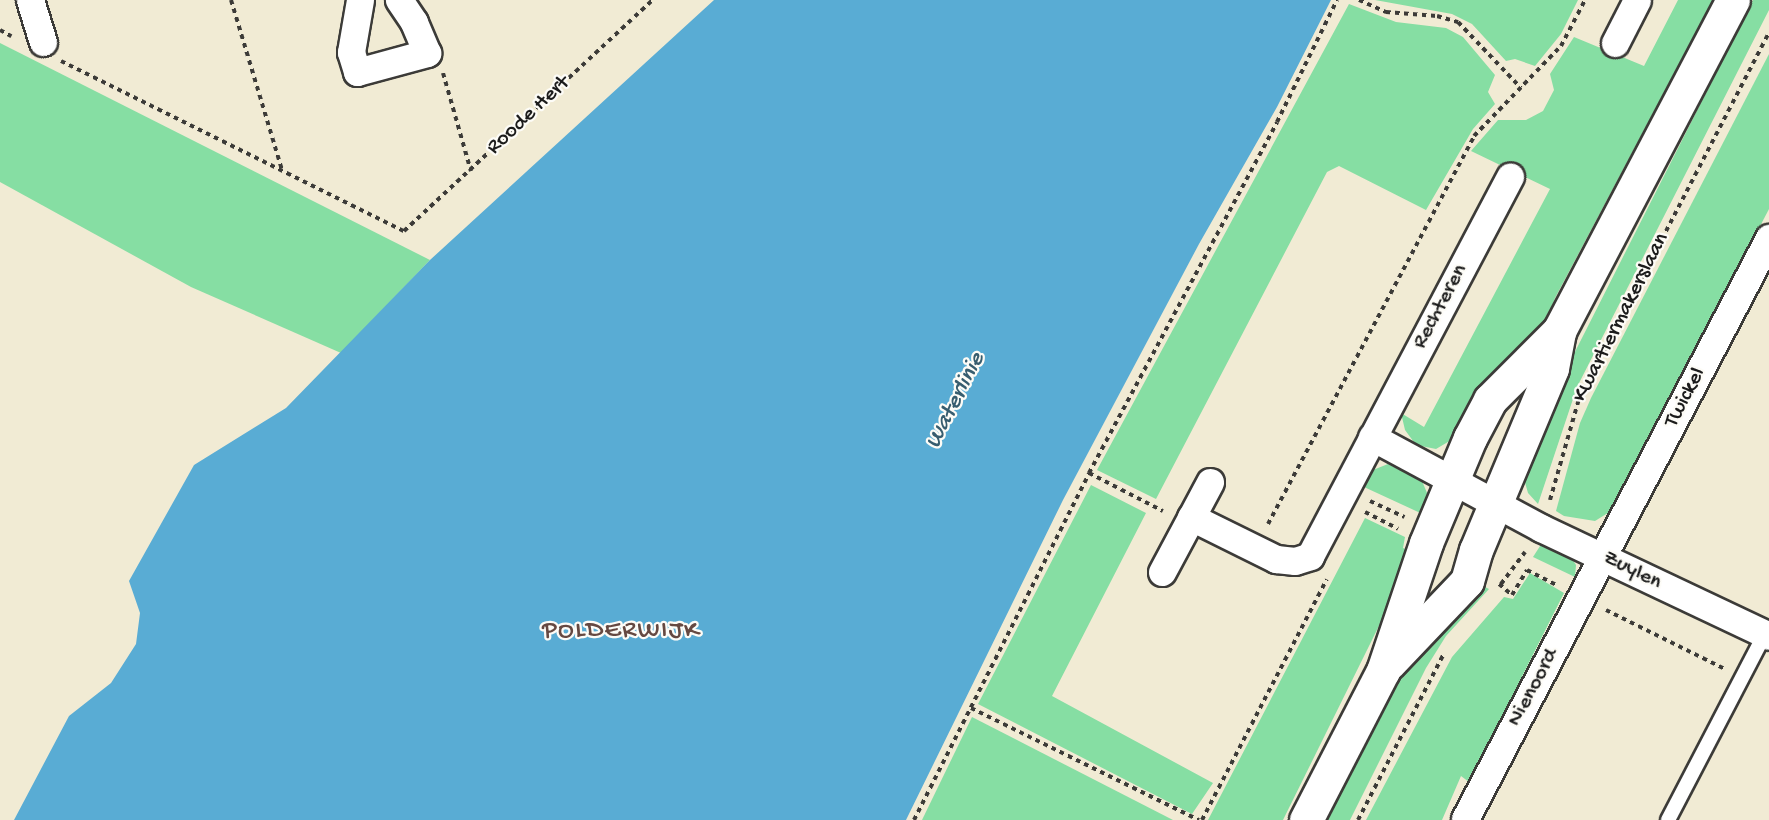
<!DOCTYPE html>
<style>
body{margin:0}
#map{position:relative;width:1769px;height:820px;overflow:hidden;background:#f1ebd4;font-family:"Gochi Hand",sans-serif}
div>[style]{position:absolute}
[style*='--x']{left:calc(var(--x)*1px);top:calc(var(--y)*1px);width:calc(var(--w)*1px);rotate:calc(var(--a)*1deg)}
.green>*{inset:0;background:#86dea3}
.water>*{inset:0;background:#59acd4}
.path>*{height:4px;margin-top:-2px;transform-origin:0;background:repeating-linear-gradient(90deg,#3c3b38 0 4.5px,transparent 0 9px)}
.roads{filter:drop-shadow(2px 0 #3c3b38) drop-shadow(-2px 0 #3c3b38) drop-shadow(0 2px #3c3b38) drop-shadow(0 -2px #3c3b38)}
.service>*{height:14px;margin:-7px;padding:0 7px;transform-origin:7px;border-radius:7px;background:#fff}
.minor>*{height:27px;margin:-13.5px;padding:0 13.5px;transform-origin:13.5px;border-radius:13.5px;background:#fff}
.secondary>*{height:33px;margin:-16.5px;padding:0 16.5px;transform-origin:16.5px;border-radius:16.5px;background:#fff}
span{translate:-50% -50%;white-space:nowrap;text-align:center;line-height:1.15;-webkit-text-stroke:4.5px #fdfcf7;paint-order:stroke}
.street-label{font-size:22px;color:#1c1c1c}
.water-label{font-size:24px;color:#375d6f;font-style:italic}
.quarter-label{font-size:26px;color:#654942;letter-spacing:1.5px}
</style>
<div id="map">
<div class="green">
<i style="clip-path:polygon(1375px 0,1578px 0,1561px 34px,1535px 66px,1515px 59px,1506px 61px,1472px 24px,1452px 14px)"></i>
<i style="clip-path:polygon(1678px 0,1713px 0,1555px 298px,1540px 340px,1453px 439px,1436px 449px,1416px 445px,1405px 430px,1401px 413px,1424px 427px,1550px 189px,1471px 151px,1498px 120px,1526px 120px,1543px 111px,1554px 90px,1550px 74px,1574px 37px,1644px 66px)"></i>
<i style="clip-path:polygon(1753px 0,1769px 0,1769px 10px,1577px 387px,1538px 504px,1528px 493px,1524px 479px,1525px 458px,1542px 417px)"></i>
<i style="clip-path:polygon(1349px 4px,1396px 22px,1446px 28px,1463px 37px,1495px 75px,1488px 92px,1495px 104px,1473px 129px,1426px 210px,1339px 166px,1327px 172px,1156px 499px,1097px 470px)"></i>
<i style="clip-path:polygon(0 43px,430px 260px,341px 353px,191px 287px,0 182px)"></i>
<i style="clip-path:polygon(1769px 54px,1769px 209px,1611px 511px,1595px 521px,1564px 516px,1556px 511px,1580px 423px,1591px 398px)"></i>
<i style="clip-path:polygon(1388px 464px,1422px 481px,1430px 500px,1429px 517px,1364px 487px,1373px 470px)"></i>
<i style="clip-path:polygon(1091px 485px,1146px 513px,1052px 696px,1213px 783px,1192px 814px,978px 704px)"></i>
<i style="clip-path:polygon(1365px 518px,1405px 537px,1403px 548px,1415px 553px,1283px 820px,1208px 820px)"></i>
<i style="clip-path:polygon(1542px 543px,1567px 551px,1576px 565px,1575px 577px,1533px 557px)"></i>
<i style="clip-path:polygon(1530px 573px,1564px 593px,1469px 782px,1461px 776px,1442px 820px,1366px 820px,1452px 657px,1504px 597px,1513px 599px)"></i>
<i style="clip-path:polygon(1475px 582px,1489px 589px,1446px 636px,1426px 668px,1350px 820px,1323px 820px,1401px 674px)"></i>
<i style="clip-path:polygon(972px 717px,1173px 820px,922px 820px)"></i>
</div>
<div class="water">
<i style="clip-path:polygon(714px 0,1331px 0,1277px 107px,1199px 244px,1063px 500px,906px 820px,14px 820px,69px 716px,111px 683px,136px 644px,140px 613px,129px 581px,194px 465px,286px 408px,430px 260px)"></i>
</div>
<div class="path">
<i style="--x:231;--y:0;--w:177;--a:73.3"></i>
<i style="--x:1359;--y:0;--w:30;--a:24"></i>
<i style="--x:1386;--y:12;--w:51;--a:4.5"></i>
<i style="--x:1437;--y:16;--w:22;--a:16"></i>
<i style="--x:1458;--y:22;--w:91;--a:46.3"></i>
<i style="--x:0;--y:30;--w:13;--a:29"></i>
<i style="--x:61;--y:61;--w:383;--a:26.4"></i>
<i style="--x:404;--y:231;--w:340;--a:-42.9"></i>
<i style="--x:443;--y:73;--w:102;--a:74.1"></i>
<i style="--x:1089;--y:473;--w:83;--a:27.2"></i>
<i style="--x:1550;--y:500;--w:105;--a:-74"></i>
<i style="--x:1579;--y:399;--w:413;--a:-62.6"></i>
<i style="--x:1370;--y:501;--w:38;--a:25"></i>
<i style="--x:1365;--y:512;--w:37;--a:27"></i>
<i style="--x:1268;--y:524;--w:439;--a:-62"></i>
<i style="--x:1474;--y:136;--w:125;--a:-46"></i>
<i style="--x:1561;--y:46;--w:52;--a:-62.4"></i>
<i style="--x:1499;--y:584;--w:17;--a:40"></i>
<i style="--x:1512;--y:595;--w:29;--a:-59"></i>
<i style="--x:1527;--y:570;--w:33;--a:27"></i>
<i style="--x:1501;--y:584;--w:40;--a:-53"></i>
<i style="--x:1606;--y:610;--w:131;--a:26.4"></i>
<i style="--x:971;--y:708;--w:254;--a:26.2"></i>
<i style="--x:914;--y:820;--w:389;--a:-63.2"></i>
<i style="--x:1089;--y:473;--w:398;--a:-61.8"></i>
<i style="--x:1277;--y:122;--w:136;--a:-63.8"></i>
<i style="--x:1202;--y:820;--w:271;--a:-62.6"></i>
<i style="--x:1358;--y:820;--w:186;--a:-62.7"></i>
</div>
<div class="roads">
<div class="service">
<i style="--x:1668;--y:820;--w:210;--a:-62.5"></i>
</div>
<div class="minor">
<i style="--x:30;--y:0;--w:44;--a:72.8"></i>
<i style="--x:360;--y:0;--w:53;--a:99.8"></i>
<i style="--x:351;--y:52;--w:21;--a:73"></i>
<i style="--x:357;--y:72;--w:73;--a:-15.2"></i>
<i style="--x:427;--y:53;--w:34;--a:-113"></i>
<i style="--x:414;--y:22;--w:27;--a:-124"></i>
<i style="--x:1615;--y:43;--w:48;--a:-62.9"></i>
<i style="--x:1372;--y:437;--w:192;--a:28.3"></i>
<i style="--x:1541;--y:528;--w:252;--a:25.3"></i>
<i style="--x:1191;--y:517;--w:95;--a:26.3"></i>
<i style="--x:1276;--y:559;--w:19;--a:6"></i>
<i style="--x:1295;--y:561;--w:16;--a:-18"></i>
<i style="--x:1310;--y:556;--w:429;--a:-62.2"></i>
<i style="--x:1162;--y:572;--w:102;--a:-61.9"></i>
<i style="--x:1465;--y:819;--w:656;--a:-62.38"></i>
</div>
<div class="secondary">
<i style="--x:1389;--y:663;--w:113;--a:-46.4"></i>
<i style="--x:1467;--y:581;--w:32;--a:-74"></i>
<i style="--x:1476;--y:550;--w:197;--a:-67.3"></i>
<i style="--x:1552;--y:368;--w:38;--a:-79"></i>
<i style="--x:1306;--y:820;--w:168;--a:-62.7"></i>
<i style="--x:1383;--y:671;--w:135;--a:-71.4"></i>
<i style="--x:1426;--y:543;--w:114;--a:-67.3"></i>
<i style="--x:1470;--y:438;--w:43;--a:-62.2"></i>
<i style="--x:1490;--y:400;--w:98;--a:-45"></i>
<i style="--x:1559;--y:331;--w:374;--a:-62.3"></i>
</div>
</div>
<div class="street-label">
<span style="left:529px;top:116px;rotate:-43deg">Roode Hert</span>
<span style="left:1441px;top:307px;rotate:-62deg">Rechteren</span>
<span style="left:1622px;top:318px;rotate:-63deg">Kwartiermakerslaan</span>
<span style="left:1686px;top:398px;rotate:-62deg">Twickel</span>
<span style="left:1632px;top:571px;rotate:26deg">Zuylen</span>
<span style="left:1534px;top:688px;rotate:-62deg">Nienoord</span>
</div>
<div class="water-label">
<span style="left:956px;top:401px;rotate:-63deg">Waterlinie</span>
</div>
<div class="quarter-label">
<span style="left:621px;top:632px">POLDERWIJK</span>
</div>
</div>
